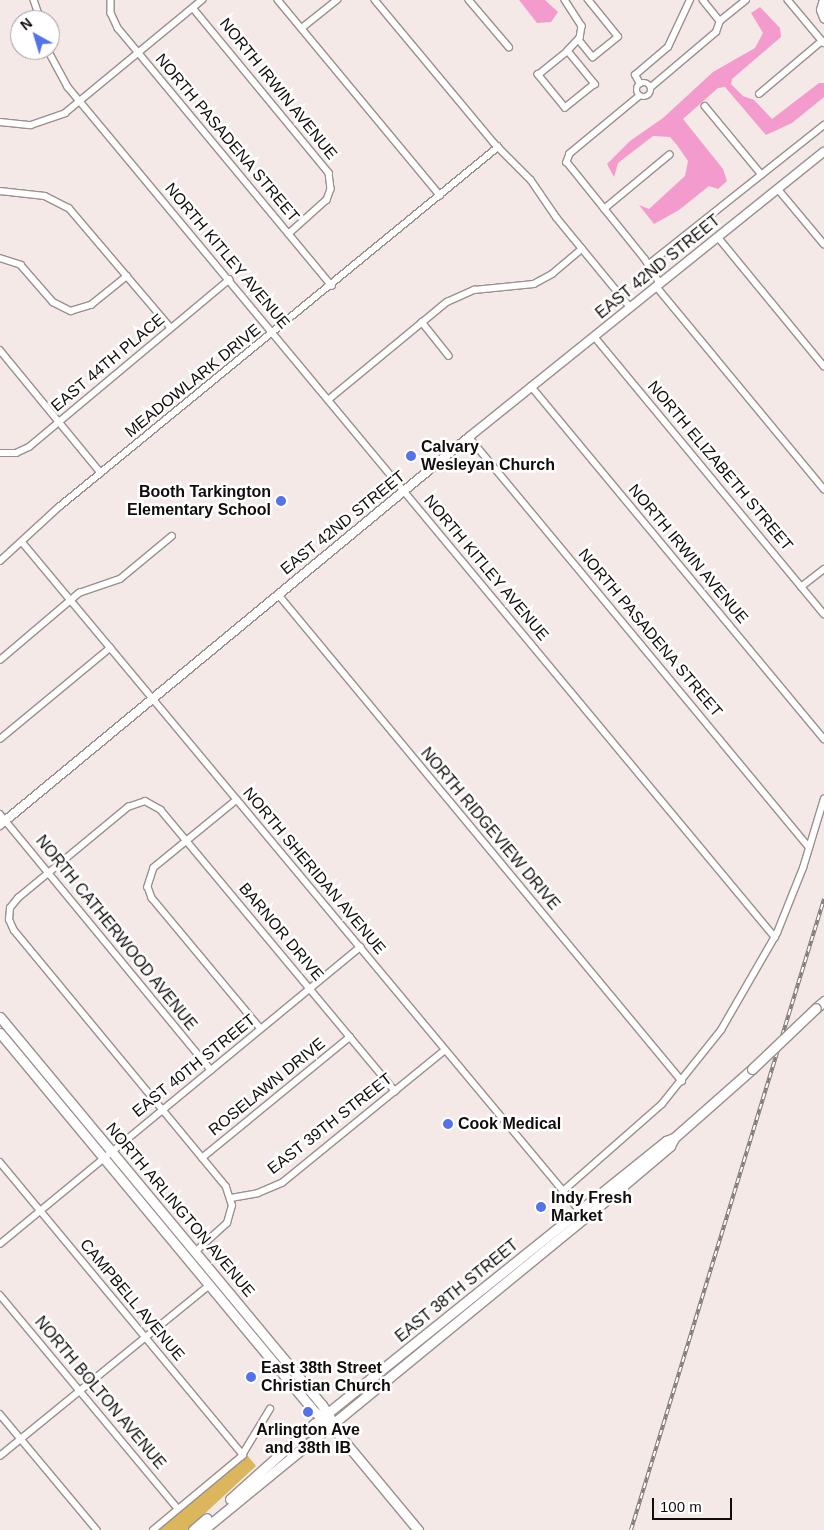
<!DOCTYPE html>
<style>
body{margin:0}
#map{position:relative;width:824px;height:1530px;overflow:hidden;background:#f4e9e6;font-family:Helvetica,sans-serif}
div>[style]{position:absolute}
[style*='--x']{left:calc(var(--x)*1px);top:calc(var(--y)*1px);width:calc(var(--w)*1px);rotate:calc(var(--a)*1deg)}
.green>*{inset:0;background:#dcb65c}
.water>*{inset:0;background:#f49bcd}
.roads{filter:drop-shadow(1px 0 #9a908e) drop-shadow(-1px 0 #9a908e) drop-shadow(0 1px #9a908e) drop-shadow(0 -1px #9a908e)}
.minor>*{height:5.5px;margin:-2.75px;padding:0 2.75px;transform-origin:2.75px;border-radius:2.75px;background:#fff}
.minor>.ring{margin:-2.75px;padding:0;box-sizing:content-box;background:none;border:5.5px solid #fff;border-radius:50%}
.tertiary>*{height:8px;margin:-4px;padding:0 4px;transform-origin:4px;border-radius:4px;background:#fff}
.secondary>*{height:9px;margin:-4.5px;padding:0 4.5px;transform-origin:4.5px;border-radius:4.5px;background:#fff}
.primary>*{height:9px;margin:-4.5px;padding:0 4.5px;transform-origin:4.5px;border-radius:4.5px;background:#fff}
.rail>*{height:4px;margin-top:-2px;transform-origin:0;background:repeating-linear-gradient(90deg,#fff 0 5.5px,#817977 0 11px);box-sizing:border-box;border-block:1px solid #817977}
.bridges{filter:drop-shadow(1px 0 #9a908e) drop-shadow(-1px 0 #9a908e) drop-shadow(0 1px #9a908e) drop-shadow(0 -1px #9a908e)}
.primary-bridge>*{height:9px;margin:-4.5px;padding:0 4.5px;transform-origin:4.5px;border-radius:4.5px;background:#fff}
.dots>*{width:14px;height:14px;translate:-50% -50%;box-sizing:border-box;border:2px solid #fff;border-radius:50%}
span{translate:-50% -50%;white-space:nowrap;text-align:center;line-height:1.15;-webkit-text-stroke:5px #fff;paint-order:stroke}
.street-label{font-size:16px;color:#110d0c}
.poi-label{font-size:16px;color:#110d0c;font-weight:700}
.left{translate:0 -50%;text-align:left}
.right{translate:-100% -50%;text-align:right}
.north{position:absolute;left:10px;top:10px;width:50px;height:50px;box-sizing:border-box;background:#fff;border:1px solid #a09e9e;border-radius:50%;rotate:321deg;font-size:14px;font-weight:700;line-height:20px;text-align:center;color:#110d0c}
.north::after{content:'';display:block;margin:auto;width:18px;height:22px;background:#5573e8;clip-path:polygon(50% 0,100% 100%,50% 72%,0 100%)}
.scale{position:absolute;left:652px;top:1498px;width:80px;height:22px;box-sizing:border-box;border:2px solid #110d0c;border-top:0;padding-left:6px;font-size:15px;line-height:18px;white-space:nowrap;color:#110d0c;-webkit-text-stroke:4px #fff;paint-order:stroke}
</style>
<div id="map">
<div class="green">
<i style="clip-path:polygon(247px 1455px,256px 1466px,187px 1530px,157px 1530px)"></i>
</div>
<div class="water">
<i style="clip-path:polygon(519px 0,545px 0,558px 12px,551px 22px,537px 23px)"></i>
<i style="clip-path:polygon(760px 7px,780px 28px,781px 37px,732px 79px,731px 84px,743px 96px,754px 100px,772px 119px,819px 83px,824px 83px,824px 97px,792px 123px,766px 135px,725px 87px,718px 88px,683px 119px,723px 169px,727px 181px,718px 189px,709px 186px,679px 210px,654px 224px,639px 205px,649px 209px,685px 176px,688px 161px,677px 145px,670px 137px,653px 136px,618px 163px,614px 177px,607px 164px,630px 141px,663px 118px,713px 72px,755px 48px,763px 33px,751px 13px)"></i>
</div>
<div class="roads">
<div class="minor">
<i style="--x:34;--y:0;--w:21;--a:71"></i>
<i style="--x:111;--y:0;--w:13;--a:90"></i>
<i style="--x:111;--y:13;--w:17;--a:65"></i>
<i style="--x:118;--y:28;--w:335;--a:50.3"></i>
<i style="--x:278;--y:0;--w:254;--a:50.3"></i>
<i style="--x:375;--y:0;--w:186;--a:50.2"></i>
<i style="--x:494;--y:143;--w:52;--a:45"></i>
<i style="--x:531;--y:180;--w:46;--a:55.6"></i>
<i style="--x:557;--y:218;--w:115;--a:50.6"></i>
<i style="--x:469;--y:0;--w:62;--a:49.6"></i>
<i style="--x:565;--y:0;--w:31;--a:57"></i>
<i style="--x:582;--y:26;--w:12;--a:99"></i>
<i style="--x:580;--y:38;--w:18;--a:133"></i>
<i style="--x:703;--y:0;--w:27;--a:51"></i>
<i style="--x:788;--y:0;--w:56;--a:50.1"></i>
<i style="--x:193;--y:8;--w:214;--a:50.5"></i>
<i style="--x:329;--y:173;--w:16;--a:83"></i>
<i style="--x:331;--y:189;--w:12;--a:110"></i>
<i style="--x:327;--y:200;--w:51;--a:138.2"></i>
<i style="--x:720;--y:21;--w:33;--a:-39"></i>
<i style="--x:302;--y:28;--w:45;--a:-38.7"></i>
<i style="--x:579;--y:40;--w:22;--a:51"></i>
<i style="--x:593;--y:57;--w:32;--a:-39"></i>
<i style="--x:618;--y:37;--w:48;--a:-129"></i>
<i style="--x:48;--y:50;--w:42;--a:61.6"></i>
<i style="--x:68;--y:87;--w:1106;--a:50.25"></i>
<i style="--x:568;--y:51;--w:43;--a:50.7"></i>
<i style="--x:595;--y:84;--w:38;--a:141"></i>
<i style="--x:565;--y:108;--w:43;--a:-129.3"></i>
<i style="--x:538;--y:75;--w:38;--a:-39"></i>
<i class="ring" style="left:637px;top:83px;width:8.5px;height:8.5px"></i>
<i style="--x:640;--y:84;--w:10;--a:-119"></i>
<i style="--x:635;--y:75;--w:43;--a:-40.3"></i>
<i style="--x:668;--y:47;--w:52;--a:-64.9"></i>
<i style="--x:651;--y:87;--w:85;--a:-40.2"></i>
<i style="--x:716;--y:32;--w:12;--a:-70"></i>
<i style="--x:759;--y:94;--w:82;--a:-40.1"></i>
<i style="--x:640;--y:96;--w:91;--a:140.4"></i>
<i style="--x:570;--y:154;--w:9;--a:111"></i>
<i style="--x:567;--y:162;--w:124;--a:51.2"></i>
<i style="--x:645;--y:259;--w:28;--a:58"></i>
<i style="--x:705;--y:106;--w:89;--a:50.4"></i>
<i style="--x:0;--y:122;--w:31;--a:6"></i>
<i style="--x:31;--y:125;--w:36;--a:-19"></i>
<i style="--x:65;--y:113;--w:178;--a:-39.5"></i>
<i style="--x:778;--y:189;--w:72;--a:50.1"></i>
<i style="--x:0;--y:191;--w:45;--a:6.3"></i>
<i style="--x:45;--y:196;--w:27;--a:27"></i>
<i style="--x:69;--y:208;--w:157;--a:49.6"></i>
<i style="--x:604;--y:209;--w:85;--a:-39.7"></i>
<i style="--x:718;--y:237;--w:167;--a:50.6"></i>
<i style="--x:0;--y:258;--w:22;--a:18"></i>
<i style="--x:21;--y:265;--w:49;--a:49.1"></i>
<i style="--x:53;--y:302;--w:20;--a:27"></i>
<i style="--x:71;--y:311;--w:21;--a:-17"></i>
<i style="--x:91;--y:305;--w:46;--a:-38.9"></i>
<i style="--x:648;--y:265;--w:225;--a:-38.5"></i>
<i style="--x:656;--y:286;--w:264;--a:50.4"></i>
<i style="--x:422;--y:322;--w:43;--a:51.5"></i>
<i style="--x:594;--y:336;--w:361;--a:50.4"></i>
<i style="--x:0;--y:350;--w:159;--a:50.6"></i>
<i style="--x:531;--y:386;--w:459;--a:50.3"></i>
<i style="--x:328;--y:400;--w:154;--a:-39.5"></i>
<i style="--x:447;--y:302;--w:30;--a:-24"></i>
<i style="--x:474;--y:290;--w:60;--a:-5.7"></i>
<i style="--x:534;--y:284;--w:21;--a:-29"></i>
<i style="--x:552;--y:274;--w:39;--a:-40"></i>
<i style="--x:469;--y:437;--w:533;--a:50.33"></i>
<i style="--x:0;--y:453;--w:16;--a:0"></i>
<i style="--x:16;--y:453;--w:14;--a:-25"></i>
<i style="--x:29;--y:447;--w:261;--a:-39.9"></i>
<i style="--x:23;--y:543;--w:871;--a:50.17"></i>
<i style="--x:0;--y:561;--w:80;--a:-42.5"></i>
<i style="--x:59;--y:507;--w:568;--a:-39.35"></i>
<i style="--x:801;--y:587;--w:29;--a:-38"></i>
<i style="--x:278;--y:594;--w:633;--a:50.32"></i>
<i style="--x:0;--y:660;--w:104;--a:-40.3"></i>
<i style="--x:79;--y:593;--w:43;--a:-18.9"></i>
<i style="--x:120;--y:579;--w:67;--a:-39.6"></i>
<i style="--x:0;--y:739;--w:143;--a:-39.6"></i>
<i style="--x:237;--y:800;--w:107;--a:140.7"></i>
<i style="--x:154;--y:868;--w:20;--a:108"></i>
<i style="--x:148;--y:887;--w:12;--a:70"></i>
<i style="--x:152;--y:898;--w:170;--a:50.2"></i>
<i style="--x:0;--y:814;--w:332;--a:50.5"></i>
<i style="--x:202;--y:1158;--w:191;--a:-39.3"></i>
<i style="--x:0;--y:1162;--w:381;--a:50.3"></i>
<i style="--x:563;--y:1191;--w:132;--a:-41.3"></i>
<i style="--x:662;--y:1104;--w:95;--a:-51.4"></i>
<i style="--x:721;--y:1030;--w:112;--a:-60"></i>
<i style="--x:777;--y:933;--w:70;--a:-68.2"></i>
<i style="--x:803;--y:868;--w:72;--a:-73.1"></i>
<i style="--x:231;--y:1198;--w:27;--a:-10"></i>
<i style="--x:258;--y:1193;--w:26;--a:-23"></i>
<i style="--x:282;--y:1183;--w:210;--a:-39.2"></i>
<i style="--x:0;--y:1244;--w:467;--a:-39.5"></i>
<i style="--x:195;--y:1252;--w:43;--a:-42.2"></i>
<i style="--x:227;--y:1223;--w:18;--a:-74"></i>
<i style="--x:232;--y:1206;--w:20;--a:-108"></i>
<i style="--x:226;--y:1187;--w:332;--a:-129.6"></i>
<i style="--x:14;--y:931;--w:12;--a:-114"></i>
<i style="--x:9;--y:920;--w:12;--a:-85"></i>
<i style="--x:10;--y:908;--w:13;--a:-51"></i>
<i style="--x:18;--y:898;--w:143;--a:-39.6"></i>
<i style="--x:128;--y:807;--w:18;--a:-19"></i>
<i style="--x:145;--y:801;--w:18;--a:29"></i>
<i style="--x:161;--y:810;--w:366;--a:50.2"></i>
<i style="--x:0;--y:1295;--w:278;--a:50.2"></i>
<i style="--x:0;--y:1414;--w:151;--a:50.1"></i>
<i style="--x:0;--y:1456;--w:271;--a:-39.2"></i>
<i style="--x:153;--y:1530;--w:114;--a:-39.7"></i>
<i style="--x:241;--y:1457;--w:56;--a:-58.9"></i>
</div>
<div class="tertiary">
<i style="--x:824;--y:0;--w:10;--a:107"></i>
<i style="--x:821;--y:10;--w:9;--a:69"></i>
<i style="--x:0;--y:825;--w:609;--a:-39.6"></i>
<i style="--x:469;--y:437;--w:455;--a:-38.8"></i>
</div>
<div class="secondary">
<i style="--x:0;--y:1017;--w:504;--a:50.31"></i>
<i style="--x:322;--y:1405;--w:15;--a:58"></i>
<i style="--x:0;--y:1033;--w:493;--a:50.3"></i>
<i style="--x:315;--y:1412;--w:19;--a:39"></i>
<i style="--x:330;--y:1424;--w:138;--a:50.3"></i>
</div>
<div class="primary">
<i style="--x:816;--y:1008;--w:11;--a:-41"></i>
<i style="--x:230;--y:1499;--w:113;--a:-41.8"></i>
<i style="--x:314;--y:1424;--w:452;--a:-38.8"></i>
<i style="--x:666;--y:1141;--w:9;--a:-21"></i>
<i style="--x:193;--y:1530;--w:18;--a:-41"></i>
<i style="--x:203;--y:1530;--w:495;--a:-39.3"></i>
<i style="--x:586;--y:1217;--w:110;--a:-40.2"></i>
<i style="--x:670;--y:1146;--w:9;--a:-63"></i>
<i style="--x:674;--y:1138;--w:104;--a:-41.5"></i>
</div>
</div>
<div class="rail">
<i style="--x:631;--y:1530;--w:660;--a:-72.99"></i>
</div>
<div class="bridges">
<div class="primary-bridge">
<i style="--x:752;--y:1069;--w:88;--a:-43.6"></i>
</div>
</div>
<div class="dots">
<i style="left:411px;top:456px;background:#5573e8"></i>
<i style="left:281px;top:501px;background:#5573e8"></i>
<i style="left:448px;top:1124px;background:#5573e8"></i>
<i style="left:541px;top:1207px;background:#5573e8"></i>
<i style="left:251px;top:1377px;background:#5573e8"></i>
<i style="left:308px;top:1412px;background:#5573e8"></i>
</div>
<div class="street-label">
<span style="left:278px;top:89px;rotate:51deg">NORTH IRWIN AVENUE</span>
<span style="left:227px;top:138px;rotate:50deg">NORTH PASADENA STREET</span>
<span style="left:227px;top:256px;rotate:50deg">NORTH KITLEY AVENUE</span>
<span style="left:658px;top:267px;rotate:-39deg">EAST 42ND STREET</span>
<span style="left:108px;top:363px;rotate:-40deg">EAST 44TH PLACE</span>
<span style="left:193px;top:381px;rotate:-39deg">MEADOWLARK DRIVE</span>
<span style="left:720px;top:466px;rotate:50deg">NORTH ELIZABETH STREET</span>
<span style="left:343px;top:523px;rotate:-39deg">EAST 42ND STREET</span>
<span style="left:688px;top:554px;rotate:50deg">NORTH IRWIN AVENUE</span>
<span style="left:486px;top:568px;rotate:50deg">NORTH KITLEY AVENUE</span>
<span style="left:650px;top:633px;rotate:50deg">NORTH PASADENA STREET</span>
<span style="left:490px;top:829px;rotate:50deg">NORTH RIDGEVIEW DRIVE</span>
<span style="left:314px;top:871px;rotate:50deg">NORTH SHERIDAN AVENUE</span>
<span style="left:281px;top:932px;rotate:50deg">BARNOR DRIVE</span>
<span style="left:116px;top:933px;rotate:51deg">NORTH CATHERWOOD AVENUE</span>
<span style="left:194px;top:1066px;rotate:-39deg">EAST 40TH STREET</span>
<span style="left:267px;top:1087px;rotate:-39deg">ROSELAWN DRIVE</span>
<span style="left:330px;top:1124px;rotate:-38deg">EAST 39TH STREET</span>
<span style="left:180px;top:1210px;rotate:50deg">NORTH ARLINGTON AVENUE</span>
<span style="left:457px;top:1291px;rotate:-39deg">EAST 38TH STREET</span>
<span style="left:132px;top:1300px;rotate:50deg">CAMPBELL AVENUE</span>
<span style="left:100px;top:1393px;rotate:50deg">NORTH BOLTON AVENUE</span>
</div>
<div class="poi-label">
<span class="left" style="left:421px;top:456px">Calvary<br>Wesleyan Church</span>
<span class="right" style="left:271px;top:501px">Booth Tarkington<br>Elementary School</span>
<span class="left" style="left:458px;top:1124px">Cook Medical</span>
<span class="left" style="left:551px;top:1207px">Indy Fresh<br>Market</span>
<span class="left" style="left:261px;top:1377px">East 38th Street<br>Christian Church</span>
<span style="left:308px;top:1439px">Arlington Ave<br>and 38th IB</span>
</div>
<div class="north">N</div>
<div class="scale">100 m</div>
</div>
